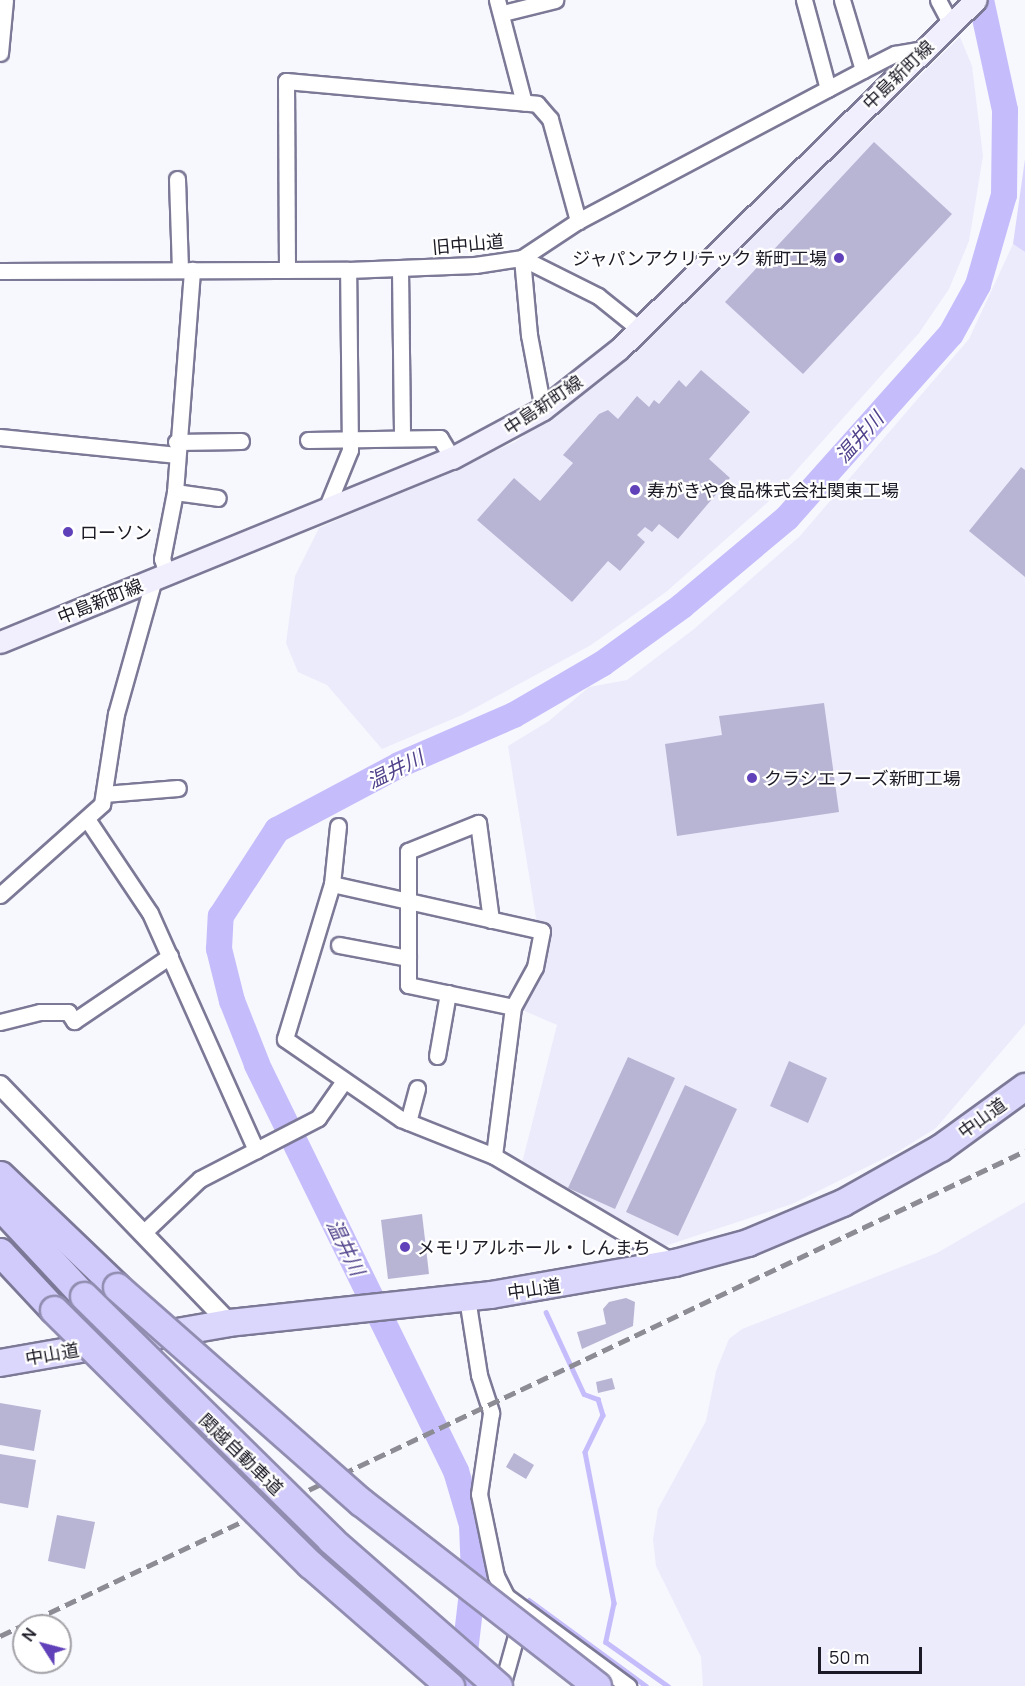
<!DOCTYPE html>
<meta charset="utf-8">
<style>
body{margin:0}
#map{position:relative;width:1025px;height:1686px;overflow:hidden;background:#f7f7fe;font-family:Manrope,"Noto Sans JP",sans-serif}
div>[style]{position:absolute}
[style*='--x']{left:calc(var(--x)*1px);top:calc(var(--y)*1px);width:calc(var(--w)*1px);rotate:calc(var(--a)*1deg)}
.built>*{inset:0;background:#ecebfb}
.green>*{inset:0;background:#d9d5fd}
.stream>*{height:4.5px;margin:-2.25px;padding:0 2.25px;transform-origin:2.25px;border-radius:2.25px;background:#c5bdfb}
.river>*{height:26px;margin:-13px;padding:0 13px;transform-origin:13px;border-radius:13px;background:#c5bdfb}
.building>*{inset:0;background:#b8b4d4}
.roads{filter:drop-shadow(2px 0 #7c7997) drop-shadow(-2px 0 #7c7997) drop-shadow(0 2px #7c7997) drop-shadow(0 -2px #7c7997)}
.minor>*{height:15px;margin:-7.5px;padding:0 7.5px;transform-origin:7.5px;border-radius:7.5px;background:#fff}
.tertiary>*{height:18px;margin:-9px;padding:0 9px;transform-origin:9px;border-radius:9px;background:#fff}
.secondary>*{height:21px;margin:-10.5px;padding:0 10.5px;transform-origin:10.5px;border-radius:10.5px;background:#f1effe}
.trunk>*{height:26px;margin:-13px;padding:0 13px;transform-origin:13px;border-radius:13px;background:#dad6fc}
.motorway>*{height:27px;margin:-13.5px;padding:0 13.5px;transform-origin:13.5px;border-radius:13.5px;background:#d1cbfb}
.rail>*{height:4.5px;margin-top:-2.25px;transform-origin:0;background:repeating-linear-gradient(90deg,#8d8c95 0 12px,transparent 0 18px)}
.bridges{filter:drop-shadow(2px 0 #918db0) drop-shadow(-2px 0 #918db0) drop-shadow(0 2px #918db0) drop-shadow(0 -2px #918db0)}
.motorway-bridge>*{height:27px;margin:-13.5px;padding:0 13.5px;transform-origin:13.5px;border-radius:13.5px;background:#d1cbfb}
.dots>*{width:16px;height:16px;translate:-50% -50%;box-sizing:border-box;border:3px solid #fff;border-radius:50%}
span{translate:-50% -50%;white-space:nowrap;text-align:center;line-height:1.15;-webkit-text-stroke:4.5px #fff;paint-order:stroke}
.street-label{font-size:18px;color:#1b1a25}
.poi-label{font-size:18px;color:#1b1a25}
.right{translate:-100% -50%;text-align:right}
.left{translate:0 -50%;text-align:left}
.water-label{font-size:20px;color:#52438c;font-style:italic}
.north{position:absolute;left:12px;top:1614px;width:60px;height:60px;box-sizing:border-box;background:#fff;border:2px solid #a4a3a8;border-radius:50%;rotate:306deg;font-size:16px;font-weight:700;line-height:24px;text-align:center;color:#1b1a25}
.north::after{content:'';display:block;margin:auto;width:21px;height:27px;background:#6141b9;clip-path:polygon(50% 0,100% 100%,50% 72%,0 100%)}
.scale{position:absolute;left:818px;top:1647px;width:104px;height:27px;box-sizing:border-box;border:3px solid #1b1a25;border-top:0;padding-left:8px;font-size:18px;line-height:21px;white-space:nowrap;color:#1b1a25;-webkit-text-stroke:4px #fff;paint-order:stroke}
</style>
<div id="map">
<div class="built">
<i style="clip-path:polygon(960px 37px,972px 66px,983px 156px,969px 241px,949px 289px,919px 333px,768px 502px,666px 592px,591px 645px,462px 715px,382px 749px,327px 685px,298px 672px,286px 643px,295px 576px,319px 528px,515px 442px,608px 376px)"></i>
<i style="clip-path:polygon(1013px 244px,1025px 252px,1025px 1024px,936px 1128px,899px 1151px,792px 1204px,665px 1246px,521px 1167px,557px 1025px,520px 1009px,544px 960px,549px 926px,537px 924px,508px 746px,549px 721px,589px 687px,627px 680px,694px 629px,800px 536px,969px 339px)"></i>
<i style="clip-path:polygon(1025px 1202px,1025px 1686px,703px 1686px,701px 1657px,656px 1566px,653px 1539px,658px 1509px,706px 1421px,716px 1371px,729px 1339px,742px 1329px,937px 1253px)"></i>
</div>
<div class="green">
<i style="clip-path:polygon(1025px 159px,1025px 252px,1013px 244px)"></i>
</div>
<div class="stream">
<i style="--x:546;--y:1312;--w:90;--a:65.1"></i>
<i style="--x:584;--y:1394;--w:15;--a:20"></i>
<i style="--x:598;--y:1399;--w:17;--a:73"></i>
<i style="--x:603;--y:1415;--w:41;--a:115.9"></i>
<i style="--x:585;--y:1452;--w:154;--a:79.1"></i>
<i style="--x:614;--y:1603;--w:40;--a:102"></i>
<i style="--x:606;--y:1642;--w:76;--a:35.4"></i>
<i style="--x:473;--y:1555;--w:15;--a:37"></i>
<i style="--x:529;--y:1600;--w:145;--a:36.3"></i>
</div>
<div class="river">
<i style="--x:461;--y:1686;--w:112;--a:-83.3"></i>
<i style="--x:474;--y:1575;--w:50;--a:-92.3"></i>
<i style="--x:472;--y:1525;--w:56;--a:-106.5"></i>
<i style="--x:456;--y:1471;--w:453;--a:-116.1"></i>
<i style="--x:257;--y:1064;--w:68;--a:-111.6"></i>
<i style="--x:232;--y:1001;--w:54;--a:-104"></i>
<i style="--x:219;--y:949;--w:33;--a:-87"></i>
<i style="--x:221;--y:916;--w:103;--a:-56.9"></i>
<i style="--x:277;--y:830;--w:138;--a:-28"></i>
<i style="--x:399;--y:765;--w:125;--a:-23.5"></i>
<i style="--x:514;--y:715;--w:102;--a:-30.1"></i>
<i style="--x:602;--y:664;--w:99;--a:-35.9"></i>
<i style="--x:682;--y:606;--w:137;--a:-40"></i>
<i style="--x:787;--y:518;--w:246;--a:-48.3"></i>
<i style="--x:951;--y:334;--w:56;--a:-61.1"></i>
<i style="--x:978;--y:285;--w:94;--a:-73.9"></i>
<i style="--x:1004;--y:195;--w:85;--a:-89.3"></i>
<i style="--x:1005;--y:110;--w:113;--a:-102.3"></i>
</div>
<div class="building">
<i style="clip-path:polygon(874px 142px,952px 214px,803px 374px,725px 302px)"></i>
<i style="clip-path:polygon(701px 370px,750px 412px,709px 459px,730px 478px,678px 539px,659px 524px,652px 532px,645px 527px,637px 535px,645px 542px,620px 571px,608px 561px,572px 602px,477px 520px,514px 478px,540px 501px,573px 463px,563px 455px,599px 414px,608px 410px,618px 419px,637px 396px,649px 407px,654px 400px,659px 404px,679px 380px,686px 387px)"></i>
<i style="clip-path:polygon(1021px 467px,1025px 470px,1025px 577px,969px 531px)"></i>
<i style="clip-path:polygon(824px 703px,839px 812px,677px 836px,665px 744px,722px 735px,719px 716px)"></i>
<i style="clip-path:polygon(628px 1057px,675px 1078px,615px 1209px,568px 1188px)"></i>
<i style="clip-path:polygon(789px 1061px,827px 1078px,808px 1123px,770px 1106px)"></i>
<i style="clip-path:polygon(685px 1085px,737px 1109px,678px 1236px,626px 1212px)"></i>
<i style="clip-path:polygon(422px 1214px,429px 1274px,388px 1279px,381px 1220px)"></i>
<i style="clip-path:polygon(626px 1298px,635px 1302px,633px 1326px,582px 1349px,577px 1332px,606px 1324px,603px 1309px,609px 1302px)"></i>
<i style="clip-path:polygon(612px 1378px,615px 1389px,598px 1393px,596px 1382px)"></i>
<i style="clip-path:polygon(0 1403px,41px 1410px,34px 1451px,0 1445px)"></i>
<i style="clip-path:polygon(514px 1453px,534px 1465px,526px 1479px,506px 1467px)"></i>
<i style="clip-path:polygon(0 1454px,36px 1460px,28px 1508px,0 1503px)"></i>
<i style="clip-path:polygon(57px 1515px,95px 1522px,85px 1569px,48px 1561px)"></i>
</div>
<div class="roads">
<div class="minor">
<i style="--x:497;--y:0;--w:106;--a:75.3"></i>
<i style="--x:804;--y:0;--w:92;--a:74.9"></i>
<i style="--x:842;--y:0;--w:73;--a:73.3"></i>
<i style="--x:938;--y:0;--w:27;--a:62"></i>
<i style="--x:503;--y:13;--w:54;--a:-14"></i>
<i style="--x:0;--y:53;--w:53;--a:-84.6"></i>
<i style="--x:177;--y:179;--w:89;--a:88.1"></i>
<i style="--x:400;--y:269;--w:169;--a:89.3"></i>
<i style="--x:287;--y:270;--w:189;--a:-90.3"></i>
<i style="--x:286;--y:81;--w:252;--a:5.2"></i>
<i style="--x:537;--y:104;--w:20;--a:49"></i>
<i style="--x:550;--y:119;--w:106;--a:74.6"></i>
<i style="--x:0;--y:271;--w:348;--a:-0.2"></i>
<i style="--x:348;--y:270;--w:127;--a:-2.3"></i>
<i style="--x:475;--y:265;--w:48;--a:-8.5"></i>
<i style="--x:522;--y:258;--w:67;--a:-33.5"></i>
<i style="--x:578;--y:221;--w:323;--a:-27.9"></i>
<i style="--x:863;--y:70;--w:36;--a:-27"></i>
<i style="--x:895;--y:54;--w:28;--a:-10"></i>
<i style="--x:543;--y:409;--w:75;--a:-100.7"></i>
<i style="--x:529;--y:335;--w:77;--a:-95.2"></i>
<i style="--x:522;--y:258;--w:85;--a:26.6"></i>
<i style="--x:598;--y:296;--w:53;--a:38.8"></i>
<i style="--x:0;--y:437;--w:178;--a:5.8"></i>
<i style="--x:308;--y:440;--w:132;--a:-0.9"></i>
<i style="--x:440;--y:438;--w:23;--a:59"></i>
<i style="--x:176;--y:442;--w:65;--a:-0.9"></i>
<i style="--x:175;--y:492;--w:43;--a:7.9"></i>
<i style="--x:326;--y:509;--w:64;--a:-67.9"></i>
<i style="--x:350;--y:450;--w:180;--a:-90.6"></i>
<i style="--x:167;--y:574;--w:16;--a:-108"></i>
<i style="--x:162;--y:559;--w:68;--a:-79"></i>
<i style="--x:175;--y:492;--w:223;--a:-85.6"></i>
<i style="--x:104;--y:794;--w:74;--a:-4.6"></i>
<i style="--x:87;--y:819;--w:113;--a:56.2"></i>
<i style="--x:150;--y:913;--w:260;--a:65.9"></i>
<i style="--x:338;--y:826;--w:58;--a:95.9"></i>
<i style="--x:332;--y:884;--w:162;--a:106.9"></i>
<i style="--x:285;--y:1039;--w:141;--a:34.6"></i>
<i style="--x:401;--y:1119;--w:100;--a:21.7"></i>
<i style="--x:494;--y:1156;--w:210;--a:30.6"></i>
<i style="--x:332;--y:884;--w:215;--a:12.6"></i>
<i style="--x:542;--y:931;--w:37;--a:101"></i>
<i style="--x:535;--y:967;--w:46;--a:118.8"></i>
<i style="--x:513;--y:1007;--w:150;--a:97.3"></i>
<i style="--x:0;--y:895;--w:137;--a:-41.7"></i>
<i style="--x:102;--y:804;--w:91;--a:-81.2"></i>
<i style="--x:116;--y:714;--w:140;--a:-74.3"></i>
<i style="--x:491;--y:920;--w:98;--a:-97.6"></i>
<i style="--x:478;--y:823;--w:75;--a:158.2"></i>
<i style="--x:408;--y:851;--w:134;--a:90"></i>
<i style="--x:408;--y:985;--w:107;--a:11.8"></i>
<i style="--x:339;--y:945;--w:70;--a:10.7"></i>
<i style="--x:0;--y:1022;--w:41;--a:-14"></i>
<i style="--x:40;--y:1012;--w:28;--a:0"></i>
<i style="--x:68;--y:1012;--w:11;--a:56"></i>
<i style="--x:74;--y:1021;--w:116;--a:-34.1"></i>
<i style="--x:437;--y:1056;--w:64;--a:-80.1"></i>
<i style="--x:408;--y:1122;--w:35;--a:-75"></i>
<i style="--x:142;--y:1234;--w:80;--a:-43.5"></i>
<i style="--x:200;--y:1179;--w:133;--a:-27.3"></i>
<i style="--x:318;--y:1118;--w:45;--a:-54.9"></i>
<i style="--x:467;--y:1298;--w:78;--a:81.1"></i>
<i style="--x:479;--y:1375;--w:40;--a:72"></i>
<i style="--x:491;--y:1413;--w:82;--a:98.4"></i>
<i style="--x:479;--y:1494;--w:84;--a:78.3"></i>
<i style="--x:496;--y:1576;--w:22;--a:63"></i>
<i style="--x:506;--y:1596;--w:152;--a:36.4"></i>
<i style="--x:502;--y:1686;--w:52;--a:-74.4"></i>
<i style="--x:516;--y:1636;--w:17;--a:-103"></i>
</div>
<div class="tertiary">
<i style="--x:0;--y:1085;--w:330;--a:46.1"></i>
</div>
<div class="secondary">
<i style="--x:0;--y:642;--w:488;--a:-22.2"></i>
<i style="--x:452;--y:458;--w:103;--a:-28.3"></i>
<i style="--x:543;--y:409;--w:97;--a:-38.3"></i>
<i style="--x:619;--y:349;--w:499;--a:-44.4"></i>
</div>
<div class="trunk">
<i style="--x:0;--y:1363;--w:232;--a:-9.9"></i>
<i style="--x:229;--y:1323;--w:263;--a:-6.1"></i>
<i style="--x:491;--y:1295;--w:187;--a:-9.9"></i>
<i style="--x:675;--y:1263;--w:76;--a:-15.3"></i>
<i style="--x:748;--y:1243;--w:103;--a:-22.8"></i>
<i style="--x:843;--y:1203;--w:112;--a:-29.3"></i>
<i style="--x:941;--y:1148;--w:104;--a:-36"></i>
</div>
<div class="motorway">
<i style="--x:0;--y:1175;--w:162;--a:43.7"></i>
<i style="--x:0;--y:1206;--w:123;--a:47"></i>
<i style="--x:0;--y:1252;--w:79;--a:47"></i>
</div>
</div>
<div class="rail">
<i style="--x:0;--y:1636;--w:1134;--a:-25.32"></i>
</div>
<div class="bridges">
<div class="motorway-bridge">
<i style="--x:117;--y:1287;--w:325;--a:41.4"></i>
<i style="--x:361;--y:1502;--w:299;--a:37.9"></i>
<i style="--x:84;--y:1296;--w:347;--a:44.6"></i>
<i style="--x:331;--y:1540;--w:222;--a:41.2"></i>
<i style="--x:54;--y:1310;--w:361;--a:44.8"></i>
<i style="--x:310;--y:1564;--w:186;--a:41.1"></i>
</div>
</div>
<div class="dots">
<i style="left:839px;top:258px;background:#6141b9"></i>
<i style="left:635px;top:490px;background:#6141b9"></i>
<i style="left:68px;top:532px;background:#6141b9"></i>
<i style="left:752px;top:778px;background:#6141b9"></i>
<i style="left:405px;top:1247px;background:#6141b9"></i>
</div>
<div class="street-label">
<span style="left:898px;top:75px;rotate:-44deg">中島新町線</span>
<span style="left:468px;top:244px;rotate:-5deg">旧中山道</span>
<span style="left:543px;top:405px;rotate:-34deg">中島新町線</span>
<span style="left:100px;top:601px;rotate:-22deg">中島新町線</span>
<span style="left:982px;top:1118px;rotate:-36deg">中山道</span>
<span style="left:534px;top:1289px;rotate:-8deg">中山道</span>
<span style="left:52px;top:1354px;rotate:-10deg">中山道</span>
<span style="left:241px;top:1454px;rotate:44deg">関越自動車道</span>
</div>
<div class="poi-label">
<span class="right" style="left:827px;top:258px">ジャパンアクリテック 新町工場</span>
<span class="left" style="left:647px;top:490px">寿がきや食品株式会社関東工場</span>
<span class="left" style="left:80px;top:532px">ローソン</span>
<span class="left" style="left:764px;top:778px">クラシエフーズ新町工場</span>
<span class="left" style="left:417px;top:1247px">メモリアルホール・しんまち</span>
</div>
<div class="water-label">
<span style="left:859px;top:437px;rotate:-48deg">温井川</span>
<span style="left:395px;top:769px;rotate:-26deg">温井川</span>
<span style="left:346px;top:1247px;rotate:64deg">温井川</span>
</div>
<div class="north">N</div>
<div class="scale">50 m</div>
</div>
